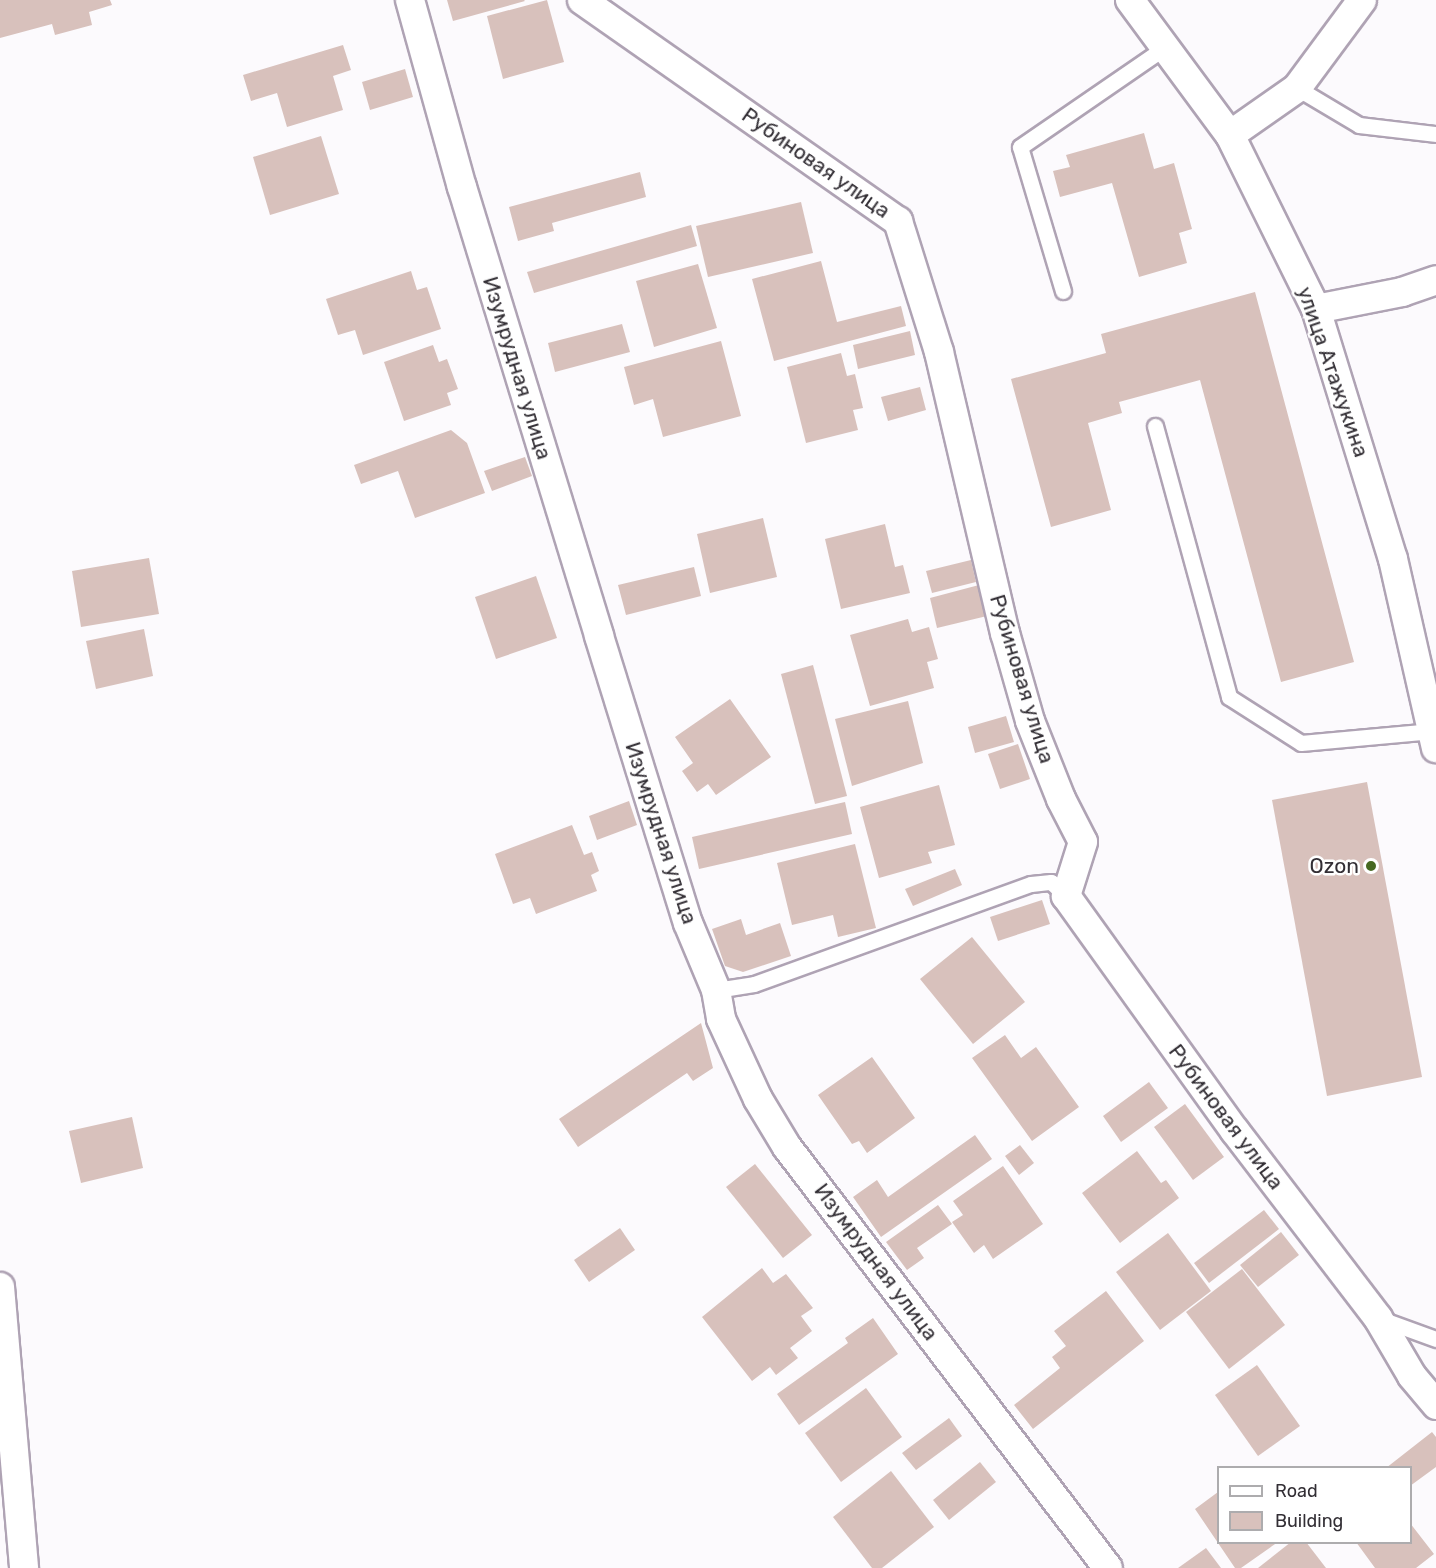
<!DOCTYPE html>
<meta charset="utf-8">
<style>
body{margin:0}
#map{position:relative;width:1436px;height:1568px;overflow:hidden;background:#fcfafd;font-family:Rubik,sans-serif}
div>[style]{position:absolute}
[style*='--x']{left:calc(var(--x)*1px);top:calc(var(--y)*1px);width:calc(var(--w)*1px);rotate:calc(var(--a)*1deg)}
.building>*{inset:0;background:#d8c1bc}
.roads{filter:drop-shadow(2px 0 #afa3b4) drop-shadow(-2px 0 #afa3b4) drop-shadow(0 2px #afa3b4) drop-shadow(0 -2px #afa3b4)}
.lane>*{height:15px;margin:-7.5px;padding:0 7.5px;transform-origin:7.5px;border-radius:7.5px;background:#fff}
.street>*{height:28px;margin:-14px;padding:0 14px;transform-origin:14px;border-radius:14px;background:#fff}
.dots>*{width:16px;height:16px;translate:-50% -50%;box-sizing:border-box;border:3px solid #fff;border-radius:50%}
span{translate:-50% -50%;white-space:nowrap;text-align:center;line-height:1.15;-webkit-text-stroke:5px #fff;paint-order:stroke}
.street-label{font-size:21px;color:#332f35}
.poi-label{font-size:21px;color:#332f35}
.right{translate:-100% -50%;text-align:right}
.legend{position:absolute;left:1217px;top:1466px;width:195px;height:78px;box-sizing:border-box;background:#fff;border:2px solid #adacae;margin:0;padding:8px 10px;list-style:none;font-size:18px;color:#332f35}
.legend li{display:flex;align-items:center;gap:12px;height:30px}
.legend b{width:30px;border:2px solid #adacae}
</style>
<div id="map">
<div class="building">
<i style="clip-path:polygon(0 0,110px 0,112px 5px,89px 12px,92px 25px,55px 35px,52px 24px,0 38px)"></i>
<i style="clip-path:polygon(447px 0,524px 0,525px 1px,453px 21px)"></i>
<i style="clip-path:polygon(547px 0,564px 62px,503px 79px,487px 16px)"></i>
<i style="clip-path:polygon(343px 45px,351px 70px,333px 76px,343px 110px,287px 127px,277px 93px,251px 101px,243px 75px)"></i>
<i style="clip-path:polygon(405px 69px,413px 97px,370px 110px,362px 82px)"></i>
<i style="clip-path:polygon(1144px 133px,1154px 169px,1174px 163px,1192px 229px,1179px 233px,1187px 263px,1139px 277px,1112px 183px,1060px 197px,1053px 171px,1070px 167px,1066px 155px)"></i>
<i style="clip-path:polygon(321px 136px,339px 194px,270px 215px,253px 157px)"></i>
<i style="clip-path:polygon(640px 172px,646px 197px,552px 223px,554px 231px,518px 241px,509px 207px)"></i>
<i style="clip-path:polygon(801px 202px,813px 253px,708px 277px,696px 226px)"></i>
<i style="clip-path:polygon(691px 225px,697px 246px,534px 293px,527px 272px)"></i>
<i style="clip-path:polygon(821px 261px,837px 322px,901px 306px,906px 326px,774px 361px,752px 279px)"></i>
<i style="clip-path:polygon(698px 264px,717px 328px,654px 347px,636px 281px)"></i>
<i style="clip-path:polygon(411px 271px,417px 290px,427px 287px,441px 329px,363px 355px,355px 330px,338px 335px,326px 299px)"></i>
<i style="clip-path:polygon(1255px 292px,1354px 662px,1281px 682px,1200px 380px,1119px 402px,1122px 413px,1088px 423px,1111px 510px,1051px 527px,1011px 379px,1106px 353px,1101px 334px)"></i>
<i style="clip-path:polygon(622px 324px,630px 352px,555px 372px,548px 343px)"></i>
<i style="clip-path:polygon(910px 331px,915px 355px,858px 369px,853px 345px)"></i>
<i style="clip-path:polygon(721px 341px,741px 416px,663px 437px,653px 399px,634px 405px,624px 367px)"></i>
<i style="clip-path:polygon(433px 345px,439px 362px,447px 359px,458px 389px,447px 393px,451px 405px,404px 421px,384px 362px)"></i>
<i style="clip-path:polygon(841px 353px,847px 376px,855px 374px,863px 408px,853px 410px,858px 430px,806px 443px,787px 367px)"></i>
<i style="clip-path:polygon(920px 387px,926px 410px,888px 421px,881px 397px)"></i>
<i style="clip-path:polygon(451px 430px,467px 443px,485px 493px,415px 518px,398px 471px,361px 484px,354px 465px)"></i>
<i style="clip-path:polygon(525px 457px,532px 476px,492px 491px,484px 471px)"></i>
<i style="clip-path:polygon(763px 518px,777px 577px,710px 593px,697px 534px)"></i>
<i style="clip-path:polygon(885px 524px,895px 567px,903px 565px,910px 593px,841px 609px,825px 539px)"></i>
<i style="clip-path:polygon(149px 558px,159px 614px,81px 627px,72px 571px)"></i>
<i style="clip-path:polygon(971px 560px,976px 582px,932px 593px,926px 571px)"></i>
<i style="clip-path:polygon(694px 567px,701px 596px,626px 615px,618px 585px)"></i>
<i style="clip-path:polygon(536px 576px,557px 638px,496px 659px,475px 597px)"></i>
<i style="clip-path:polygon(979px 585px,987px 616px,937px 628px,930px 598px)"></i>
<i style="clip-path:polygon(908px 619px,912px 632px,929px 627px,938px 659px,927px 662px,934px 688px,870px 706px,850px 635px)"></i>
<i style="clip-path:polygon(144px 629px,153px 676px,96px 689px,86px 641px)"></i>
<i style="clip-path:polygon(813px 665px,847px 796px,815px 804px,781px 674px)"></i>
<i style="clip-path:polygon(730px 699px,771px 757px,716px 795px,708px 784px,697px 792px,682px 771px,693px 763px,675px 737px)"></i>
<i style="clip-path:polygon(908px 701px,923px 763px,852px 786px,835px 719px)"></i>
<i style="clip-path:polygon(1006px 716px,1014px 742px,975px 753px,968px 727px)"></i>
<i style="clip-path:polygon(1018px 744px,1030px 779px,1000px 789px,988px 754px)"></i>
<i style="clip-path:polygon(1367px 782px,1422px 1077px,1327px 1096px,1272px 800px)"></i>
<i style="clip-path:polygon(939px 785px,955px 845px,928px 852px,932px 863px,879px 878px,860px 807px)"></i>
<i style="clip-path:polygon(629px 801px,637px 825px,597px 840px,589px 816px)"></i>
<i style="clip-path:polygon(845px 802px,852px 834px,699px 869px,692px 837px)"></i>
<i style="clip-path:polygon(572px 825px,584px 855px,592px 852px,599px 871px,591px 875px,597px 891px,536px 914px,530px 898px,513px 904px,495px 854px)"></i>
<i style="clip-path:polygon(855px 844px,876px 928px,838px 937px,833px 915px,792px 925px,777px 863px)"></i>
<i style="clip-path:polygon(955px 869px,962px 885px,913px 906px,905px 889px)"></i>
<i style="clip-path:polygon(1042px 900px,1050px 924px,998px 941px,990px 917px)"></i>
<i style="clip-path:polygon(741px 919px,746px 935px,780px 923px,791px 956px,743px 972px,725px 966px,712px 929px)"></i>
<i style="clip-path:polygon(972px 937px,1025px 1002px,973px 1044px,920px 979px)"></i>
<i style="clip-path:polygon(701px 1023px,713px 1068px,693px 1081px,687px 1073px,578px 1147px,559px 1119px)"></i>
<i style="clip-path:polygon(1005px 1035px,1021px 1058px,1036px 1047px,1079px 1107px,1032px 1141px,972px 1058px)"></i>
<i style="clip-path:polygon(872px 1057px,915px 1118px,867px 1153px,859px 1141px,852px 1144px,818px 1095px)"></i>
<i style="clip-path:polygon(1149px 1082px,1168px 1108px,1121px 1142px,1103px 1116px)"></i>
<i style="clip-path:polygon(1185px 1104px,1224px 1157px,1193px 1180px,1154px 1127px)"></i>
<i style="clip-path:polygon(132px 1117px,143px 1168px,81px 1183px,69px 1131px)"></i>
<i style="clip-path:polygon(975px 1135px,992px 1159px,881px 1237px,853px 1197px,877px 1180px,888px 1197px)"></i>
<i style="clip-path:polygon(1020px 1145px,1034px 1163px,1019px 1175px,1005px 1156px)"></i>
<i style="clip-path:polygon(1137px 1151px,1161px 1183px,1166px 1180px,1179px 1198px,1120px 1243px,1082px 1193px)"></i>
<i style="clip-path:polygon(755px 1164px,812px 1235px,783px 1258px,726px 1187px)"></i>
<i style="clip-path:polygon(1003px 1166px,1043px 1224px,993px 1259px,984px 1245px,974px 1253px,952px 1222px,963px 1215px,953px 1201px)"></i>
<i style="clip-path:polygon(938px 1205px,952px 1224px,917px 1248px,924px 1258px,907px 1270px,886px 1242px)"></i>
<i style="clip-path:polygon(1264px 1210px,1279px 1229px,1209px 1283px,1194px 1263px)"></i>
<i style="clip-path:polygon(620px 1228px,635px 1250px,589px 1282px,574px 1260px)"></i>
<i style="clip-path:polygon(1281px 1232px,1299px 1255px,1258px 1287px,1240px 1265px)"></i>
<i style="clip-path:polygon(1168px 1233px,1211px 1291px,1160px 1330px,1116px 1272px)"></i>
<i style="clip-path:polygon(762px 1268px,773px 1283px,786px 1274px,813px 1308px,801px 1316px,812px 1331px,790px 1348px,798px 1358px,776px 1375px,770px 1367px,752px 1381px,702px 1317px)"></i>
<i style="clip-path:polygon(1242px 1269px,1285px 1325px,1229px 1369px,1186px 1312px)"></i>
<i style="clip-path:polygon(1106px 1291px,1144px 1341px,1033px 1429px,1014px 1405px,1060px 1368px,1052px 1357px,1066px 1346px,1054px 1331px)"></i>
<i style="clip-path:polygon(873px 1318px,898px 1354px,799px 1425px,777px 1394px,848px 1343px,845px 1338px)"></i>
<i style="clip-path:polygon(1257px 1365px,1300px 1426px,1258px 1456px,1215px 1395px)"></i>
<i style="clip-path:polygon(866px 1388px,902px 1437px,841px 1482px,805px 1433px)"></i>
<i style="clip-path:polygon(949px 1418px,962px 1436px,916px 1470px,902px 1453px)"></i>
<i style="clip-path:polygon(1432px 1432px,1436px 1437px,1436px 1467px,1410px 1486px,1410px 1468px,1386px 1468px)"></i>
<i style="clip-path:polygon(980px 1462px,996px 1482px,949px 1520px,933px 1500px)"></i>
<i style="clip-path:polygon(891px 1471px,934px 1527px,882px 1568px,872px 1568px,833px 1517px)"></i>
<i style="clip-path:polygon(1218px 1492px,1218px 1542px,1278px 1542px,1241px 1568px,1235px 1568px,1195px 1509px)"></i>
<i style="clip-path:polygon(1410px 1523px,1434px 1554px,1416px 1568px,1375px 1568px,1356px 1542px,1410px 1542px)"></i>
<i style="clip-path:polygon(1291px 1542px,1306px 1542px,1326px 1568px,1258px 1568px)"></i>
<i style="clip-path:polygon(1206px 1548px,1221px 1568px,1178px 1568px)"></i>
</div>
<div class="roads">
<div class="lane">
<i style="--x:1297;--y:88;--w:72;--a:30.8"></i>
<i style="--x:1359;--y:125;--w:78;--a:6.7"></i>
<i style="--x:1063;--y:291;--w:150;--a:-106.6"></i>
<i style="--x:1020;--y:147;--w:178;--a:-34.5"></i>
<i style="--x:1155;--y:426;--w:281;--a:74.7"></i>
<i style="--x:1229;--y:697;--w:85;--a:32.6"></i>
<i style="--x:1301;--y:743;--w:132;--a:-5.2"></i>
<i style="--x:716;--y:990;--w:38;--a:-9"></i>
<i style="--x:754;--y:984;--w:294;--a:-19.9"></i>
<i style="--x:1031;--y:884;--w:20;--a:-6"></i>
<i style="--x:1051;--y:882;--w:21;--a:43"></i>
<i style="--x:1381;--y:1319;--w:59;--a:20"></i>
</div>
<div class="street">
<i style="--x:410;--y:0;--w:194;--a:74.5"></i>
<i style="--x:462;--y:187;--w:469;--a:73"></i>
<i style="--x:599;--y:636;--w:300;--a:72.8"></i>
<i style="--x:688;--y:923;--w:73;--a:67.3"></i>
<i style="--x:716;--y:990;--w:29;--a:80"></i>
<i style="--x:721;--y:1019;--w:88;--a:65.2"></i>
<i style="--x:758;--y:1099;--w:56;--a:58.9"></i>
<i style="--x:787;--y:1147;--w:529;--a:52.68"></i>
<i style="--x:582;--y:0;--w:386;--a:35"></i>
<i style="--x:898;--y:221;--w:137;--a:72.6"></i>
<i style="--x:939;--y:352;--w:289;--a:76.8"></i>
<i style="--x:1005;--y:633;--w:91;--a:74.1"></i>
<i style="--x:1030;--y:721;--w:84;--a:68.3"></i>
<i style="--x:1061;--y:799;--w:48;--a:62.9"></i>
<i style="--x:1083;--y:842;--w:57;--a:107.5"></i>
<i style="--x:1066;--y:896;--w:289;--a:54.3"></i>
<i style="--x:1235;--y:1131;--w:235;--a:52.6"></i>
<i style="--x:1378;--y:1318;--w:67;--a:59.6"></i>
<i style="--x:1412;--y:1376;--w:38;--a:50"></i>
<i style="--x:1130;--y:0;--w:168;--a:53.5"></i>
<i style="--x:1230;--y:135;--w:194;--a:63.7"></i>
<i style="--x:1316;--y:309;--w:262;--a:72.9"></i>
<i style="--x:1393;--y:559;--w:194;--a:77.2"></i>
<i style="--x:1230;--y:135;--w:82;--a:-35"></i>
<i style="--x:1297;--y:88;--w:109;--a:-53.5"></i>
<i style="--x:1316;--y:309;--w:88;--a:-11.2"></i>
<i style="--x:1402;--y:292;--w:36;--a:-19"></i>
<i style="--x:0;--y:1287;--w:282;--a:85.1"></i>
</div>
</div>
<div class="dots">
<i style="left:1371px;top:866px;background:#466921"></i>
</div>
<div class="street-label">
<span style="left:816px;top:163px;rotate:35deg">Рубиновая улица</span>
<span style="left:517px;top:368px;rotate:73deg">Изумрудная улица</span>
<span style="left:1333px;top:372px;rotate:71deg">улица Атажукина</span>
<span style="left:1022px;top:679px;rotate:73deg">Рубиновая улица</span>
<span style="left:661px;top:833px;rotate:72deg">Изумрудная улица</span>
<span style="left:1226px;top:1117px;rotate:53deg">Рубиновая улица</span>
<span style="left:876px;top:1262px;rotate:53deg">Изумрудная улица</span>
</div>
<div class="poi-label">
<span class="right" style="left:1359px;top:866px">Ozon</span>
</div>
<ul class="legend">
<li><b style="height:8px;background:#fff"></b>Road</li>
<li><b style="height:16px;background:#d8c1bc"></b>Building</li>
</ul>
</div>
